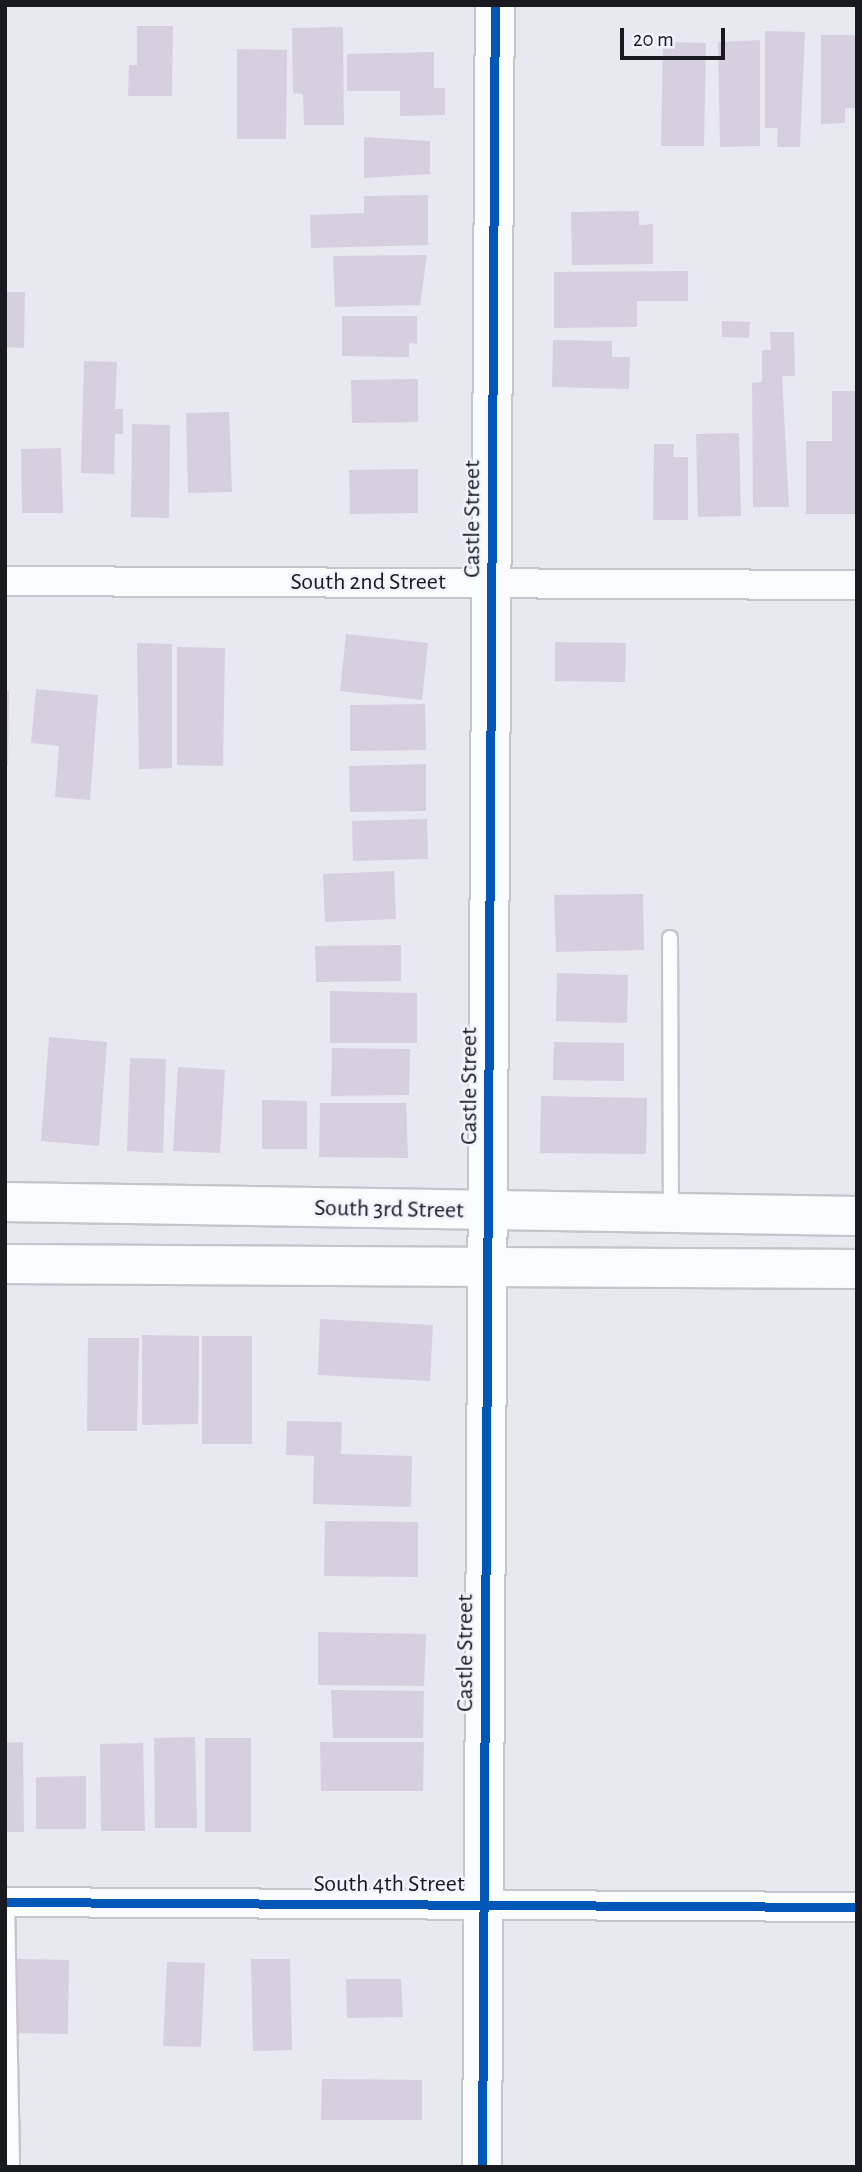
<!DOCTYPE html>
<style>
body{margin:0}
#map{position:relative;width:862px;height:2172px;overflow:hidden;background:#e7e8f0;font-family:"Alegreya Sans",sans-serif}
div>[style]{position:absolute}
[style*='--x']{left:calc(var(--x)*1px);top:calc(var(--y)*1px);width:calc(var(--w)*1px);rotate:calc(var(--a)*1deg)}
.building>*{inset:0;background:#d6d0de}
.roads{filter:drop-shadow(2px 0 #c5c6cc) drop-shadow(-2px 0 #c5c6cc) drop-shadow(0 2px #c5c6cc) drop-shadow(0 -2px #c5c6cc)}
.lane>*{height:14px;margin:-7px;padding:0 7px;transform-origin:7px;border-radius:7px;background:#fbfcfd}
.street>*{height:28px;margin:-14px;padding:0 14px;transform-origin:14px;border-radius:14px;background:#fbfcfd}
.secondary>*{height:38px;margin:-19px;padding:0 19px;transform-origin:19px;border-radius:19px;background:#fbfcfd}
.primary>*{height:38px;margin:-19px;padding:0 19px;transform-origin:19px;border-radius:19px;background:#fbfcfd}
.cycleway>*{height:9px;margin:-4.5px;padding:0 4.5px;transform-origin:4.5px;border-radius:4.5px;background:#0057b8}
span{translate:-50% -50%;white-space:nowrap;text-align:center;line-height:1.15;-webkit-text-stroke:5px #f1f3ff;paint-order:stroke}
.street-label{font-size:24px;color:#191a1f}
.frame{position:absolute;inset:0;border:7px solid #191a1f;pointer-events:none}
.scale{position:absolute;left:620px;top:28px;width:105px;height:32px;box-sizing:border-box;border:4px solid #191a1f;border-top:0;padding-left:9px;font-size:21px;line-height:24px;white-space:nowrap;color:#191a1f;-webkit-text-stroke:5px #f1f3ff;paint-order:stroke}
</style>
<div id="map">
<div class="building">
<i style="clip-path:polygon(137px 26px,173px 26px,172px 96px,128px 96px,129px 65px,137px 65px)"></i>
<i style="clip-path:polygon(343px 27px,344px 125px,304px 125px,303px 94px,293px 93px,292px 28px)"></i>
<i style="clip-path:polygon(765px 31px,805px 32px,800px 147px,777px 147px,778px 128px,765px 128px)"></i>
<i style="clip-path:polygon(821px 35px,857px 35px,857px 108px,845px 108px,845px 123px,821px 124px)"></i>
<i style="clip-path:polygon(760px 40px,760px 146px,720px 147px,718px 42px)"></i>
<i style="clip-path:polygon(663px 42px,706px 43px,704px 146px,661px 146px)"></i>
<i style="clip-path:polygon(237px 49px,287px 50px,286px 139px,237px 139px)"></i>
<i style="clip-path:polygon(434px 52px,434px 88px,445px 88px,445px 115px,400px 116px,400px 91px,347px 91px,347px 54px)"></i>
<i style="clip-path:polygon(364px 137px,430px 141px,430px 174px,364px 178px)"></i>
<i style="clip-path:polygon(428px 195px,428px 245px,311px 248px,310px 215px,364px 213px,364px 196px)"></i>
<i style="clip-path:polygon(639px 211px,639px 225px,653px 224px,653px 264px,572px 265px,571px 212px)"></i>
<i style="clip-path:polygon(427px 255px,420px 305px,335px 307px,333px 256px)"></i>
<i style="clip-path:polygon(688px 271px,688px 301px,637px 301px,637px 327px,554px 328px,554px 272px)"></i>
<i style="clip-path:polygon(5px 292px,25px 292px,24px 348px,5px 347px)"></i>
<i style="clip-path:polygon(342px 316px,417px 316px,417px 344px,409px 343px,409px 357px,342px 356px)"></i>
<i style="clip-path:polygon(722px 321px,750px 322px,749px 338px,722px 337px)"></i>
<i style="clip-path:polygon(770px 332px,794px 332px,795px 376px,782px 376px,789px 507px,753px 507px,752px 383px,762px 382px,762px 350px,771px 350px)"></i>
<i style="clip-path:polygon(553px 340px,612px 341px,612px 357px,630px 357px,629px 389px,552px 387px)"></i>
<i style="clip-path:polygon(84px 361px,117px 362px,115px 409px,123px 409px,123px 434px,115px 434px,114px 474px,81px 473px)"></i>
<i style="clip-path:polygon(418px 379px,418px 422px,352px 423px,351px 380px)"></i>
<i style="clip-path:polygon(832px 391px,857px 391px,857px 514px,806px 514px,806px 441px,832px 441px)"></i>
<i style="clip-path:polygon(229px 412px,232px 492px,188px 493px,186px 413px)"></i>
<i style="clip-path:polygon(132px 424px,170px 425px,169px 518px,131px 517px)"></i>
<i style="clip-path:polygon(739px 433px,741px 516px,698px 517px,696px 434px)"></i>
<i style="clip-path:polygon(654px 444px,674px 444px,673px 457px,688px 457px,688px 520px,653px 520px)"></i>
<i style="clip-path:polygon(61px 448px,63px 513px,22px 513px,21px 449px)"></i>
<i style="clip-path:polygon(418px 469px,418px 513px,350px 514px,349px 470px)"></i>
<i style="clip-path:polygon(346px 634px,428px 643px,422px 700px,340px 691px)"></i>
<i style="clip-path:polygon(555px 642px,626px 643px,625px 682px,555px 681px)"></i>
<i style="clip-path:polygon(137px 643px,172px 644px,172px 768px,139px 769px)"></i>
<i style="clip-path:polygon(177px 647px,225px 648px,223px 766px,177px 765px)"></i>
<i style="clip-path:polygon(36px 689px,98px 695px,90px 800px,55px 797px,59px 746px,31px 743px)"></i>
<i style="clip-path:polygon(5px 691px,9px 691px,8px 765px,5px 765px)"></i>
<i style="clip-path:polygon(425px 704px,426px 750px,350px 751px,350px 705px)"></i>
<i style="clip-path:polygon(426px 764px,426px 811px,350px 812px,349px 766px)"></i>
<i style="clip-path:polygon(427px 819px,428px 859px,353px 861px,352px 821px)"></i>
<i style="clip-path:polygon(394px 871px,396px 919px,325px 922px,323px 874px)"></i>
<i style="clip-path:polygon(643px 894px,644px 950px,556px 952px,554px 895px)"></i>
<i style="clip-path:polygon(401px 945px,401px 981px,316px 982px,315px 946px)"></i>
<i style="clip-path:polygon(557px 973px,628px 975px,627px 1023px,556px 1021px)"></i>
<i style="clip-path:polygon(330px 991px,417px 993px,417px 1043px,330px 1043px)"></i>
<i style="clip-path:polygon(49px 1037px,107px 1042px,99px 1146px,41px 1141px)"></i>
<i style="clip-path:polygon(554px 1042px,624px 1043px,624px 1081px,553px 1080px)"></i>
<i style="clip-path:polygon(332px 1048px,410px 1049px,409px 1095px,331px 1096px)"></i>
<i style="clip-path:polygon(130px 1058px,166px 1059px,163px 1153px,127px 1151px)"></i>
<i style="clip-path:polygon(178px 1067px,225px 1070px,220px 1153px,173px 1151px)"></i>
<i style="clip-path:polygon(541px 1096px,647px 1098px,646px 1154px,540px 1153px)"></i>
<i style="clip-path:polygon(262px 1100px,307px 1101px,307px 1149px,262px 1149px)"></i>
<i style="clip-path:polygon(320px 1103px,406px 1103px,408px 1158px,319px 1157px)"></i>
<i style="clip-path:polygon(320px 1319px,433px 1325px,430px 1381px,318px 1375px)"></i>
<i style="clip-path:polygon(142px 1335px,199px 1336px,198px 1424px,142px 1425px)"></i>
<i style="clip-path:polygon(202px 1336px,252px 1336px,252px 1444px,202px 1444px)"></i>
<i style="clip-path:polygon(88px 1338px,139px 1338px,137px 1431px,87px 1431px)"></i>
<i style="clip-path:polygon(287px 1421px,342px 1422px,341px 1454px,412px 1456px,411px 1507px,313px 1504px,314px 1456px,286px 1455px)"></i>
<i style="clip-path:polygon(325px 1521px,418px 1522px,418px 1577px,324px 1576px)"></i>
<i style="clip-path:polygon(318px 1632px,426px 1634px,424px 1686px,318px 1685px)"></i>
<i style="clip-path:polygon(331px 1690px,424px 1691px,423px 1738px,333px 1738px)"></i>
<i style="clip-path:polygon(195px 1737px,197px 1828px,155px 1828px,154px 1738px)"></i>
<i style="clip-path:polygon(205px 1738px,251px 1738px,251px 1832px,205px 1832px)"></i>
<i style="clip-path:polygon(23px 1742px,24px 1832px,5px 1832px,5px 1743px)"></i>
<i style="clip-path:polygon(320px 1742px,424px 1742px,423px 1791px,321px 1791px)"></i>
<i style="clip-path:polygon(143px 1743px,145px 1831px,101px 1831px,100px 1744px)"></i>
<i style="clip-path:polygon(86px 1776px,86px 1829px,36px 1829px,36px 1777px)"></i>
<i style="clip-path:polygon(18px 1959px,69px 1960px,68px 2034px,18px 2033px)"></i>
<i style="clip-path:polygon(251px 1959px,290px 1959px,292px 2050px,253px 2051px)"></i>
<i style="clip-path:polygon(167px 1962px,205px 1963px,201px 2047px,163px 2046px)"></i>
<i style="clip-path:polygon(346px 1979px,401px 1979px,403px 2017px,347px 2018px)"></i>
<i style="clip-path:polygon(322px 2079px,422px 2080px,422px 2120px,321px 2120px)"></i>
</div>
<div class="roads">
<div class="lane">
<i style="--x:670;--y:938;--w:275;--a:89.8"></i>
<i style="--x:7;--y:1902;--w:265;--a:88.9"></i>
</div>
<div class="street">
<i style="--x:5;--y:581;--w:852;--a:0.27"></i>
<i style="--x:5;--y:1902;--w:852;--a:0.34"></i>
</div>
<div class="secondary">
<i style="--x:482;--y:2167;--w:2162;--a:-89.66"></i>
</div>
<div class="primary">
<i style="--x:5;--y:1202;--w:852;--a:0.94"></i>
<i style="--x:5;--y:1264;--w:852;--a:0.34"></i>
</div>
</div>
<div class="cycleway">
<i style="--x:5;--y:1902;--w:852;--a:0.34"></i>
<i style="--x:482;--y:2167;--w:2162;--a:-89.66"></i>
</div>
<div class="street-label">
<span style="left:473px;top:519px;rotate:-90deg">Castle Street</span>
<span style="left:368px;top:583px">South 2nd Street</span>
<span style="left:470px;top:1086px;rotate:-90deg">Castle Street</span>
<span style="left:389px;top:1210px;rotate:1deg">South 3rd Street</span>
<span style="left:466px;top:1653px;rotate:-90deg">Castle Street</span>
<span style="left:389px;top:1885px">South 4th Street</span>
</div>
<div class="frame"></div>
<div class="scale">20 m</div>
</div>
